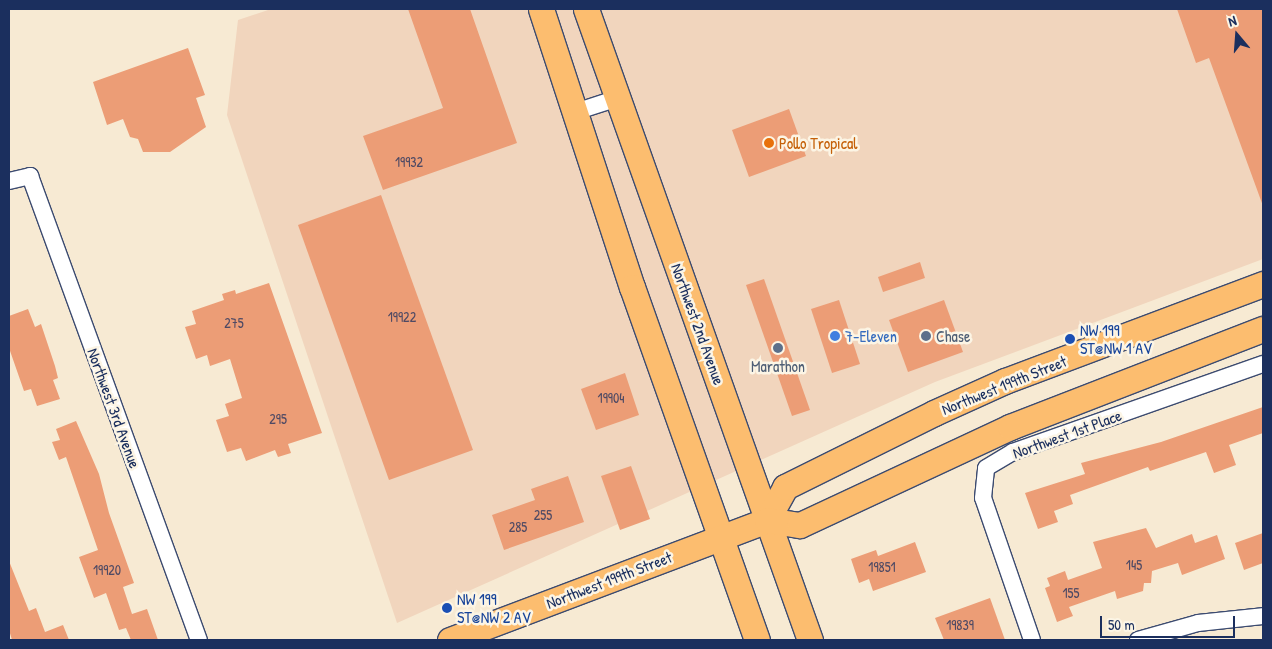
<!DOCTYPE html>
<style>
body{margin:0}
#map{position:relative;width:1272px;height:649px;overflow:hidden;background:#f7ead3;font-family:"Patrick Hand",sans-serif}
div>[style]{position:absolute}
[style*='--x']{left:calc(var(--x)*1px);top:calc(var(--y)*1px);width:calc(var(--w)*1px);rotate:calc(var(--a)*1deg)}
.built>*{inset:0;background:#f1d5bd}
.building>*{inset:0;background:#ec9d76}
.roads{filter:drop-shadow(1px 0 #3c4b70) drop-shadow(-1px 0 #3c4b70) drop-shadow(0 1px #3c4b70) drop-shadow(0 -1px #3c4b70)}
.minor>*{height:16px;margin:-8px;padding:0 8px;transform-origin:8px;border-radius:8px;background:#fff}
.primary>*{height:25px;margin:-12.5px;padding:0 12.5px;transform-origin:12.5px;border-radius:12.5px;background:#fcbd6f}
.dots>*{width:14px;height:14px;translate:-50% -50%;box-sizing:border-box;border:2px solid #fcf5e5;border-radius:50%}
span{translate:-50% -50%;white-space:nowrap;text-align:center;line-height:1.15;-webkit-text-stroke:5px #fcf5e5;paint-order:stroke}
.number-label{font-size:14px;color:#4f4a64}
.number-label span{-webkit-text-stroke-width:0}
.food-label{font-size:16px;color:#c56008}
.left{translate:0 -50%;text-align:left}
.street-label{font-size:16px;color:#1b2f5e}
.transit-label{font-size:16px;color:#164399}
.shop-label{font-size:16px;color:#366cbe}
.service-label{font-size:16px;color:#4e5e75}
.frame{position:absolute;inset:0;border:10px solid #1b2f5e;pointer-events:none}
.north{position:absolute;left:1212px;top:10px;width:50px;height:50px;-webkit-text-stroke:4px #fcf5e5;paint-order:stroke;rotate:342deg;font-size:14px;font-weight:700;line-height:20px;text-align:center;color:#1b2f5e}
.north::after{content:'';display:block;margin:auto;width:18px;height:22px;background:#1b2f5e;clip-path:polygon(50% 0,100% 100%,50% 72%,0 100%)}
.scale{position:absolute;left:1100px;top:616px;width:135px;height:22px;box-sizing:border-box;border:2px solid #1b2f5e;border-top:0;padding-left:6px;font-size:15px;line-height:18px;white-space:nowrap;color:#1b2f5e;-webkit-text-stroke:4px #fcf5e5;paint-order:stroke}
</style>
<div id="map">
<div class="built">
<i style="clip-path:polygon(271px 9px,1263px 9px,1263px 259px,935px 382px,397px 623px,227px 115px,238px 20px)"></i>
</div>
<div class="building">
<i style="clip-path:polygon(408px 9px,470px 9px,517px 143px,383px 190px,363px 136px,443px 108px)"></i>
<i style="clip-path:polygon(1177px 9px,1263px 9px,1263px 206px,1209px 58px,1196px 63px)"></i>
<i style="clip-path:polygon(188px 48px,205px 95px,196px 98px,206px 127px,170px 152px,143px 152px,138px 139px,130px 137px,123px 119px,107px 125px,93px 82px)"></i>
<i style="clip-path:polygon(789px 109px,806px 156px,749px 177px,732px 130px)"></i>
<i style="clip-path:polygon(381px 195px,473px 450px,389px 480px,298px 225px)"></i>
<i style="clip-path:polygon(920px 262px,925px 278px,883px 292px,878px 277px)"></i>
<i style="clip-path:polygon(764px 279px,810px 410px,792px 416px,746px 285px)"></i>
<i style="clip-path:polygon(269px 283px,322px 433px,288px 444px,291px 453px,278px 457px,275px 450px,246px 461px,241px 448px,227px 452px,216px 420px,229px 416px,225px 404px,242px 398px,230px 359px,210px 366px,207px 355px,196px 359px,185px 327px,196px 324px,192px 311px,224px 300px,222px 294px,235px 290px,236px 294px)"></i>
<i style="clip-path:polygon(839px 300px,860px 364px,832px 373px,811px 309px)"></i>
<i style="clip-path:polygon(944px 300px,963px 352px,908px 372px,889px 320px)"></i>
<i style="clip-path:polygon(28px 309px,35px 327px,41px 324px,55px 366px,58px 378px,53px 380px,60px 399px,37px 406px,31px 389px,24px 391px,9px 348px,9px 316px)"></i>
<i style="clip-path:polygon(625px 373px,639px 415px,596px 430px,581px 389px)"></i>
<i style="clip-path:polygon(1263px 407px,1263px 433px,1229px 445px,1236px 465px,1214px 473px,1206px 452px,1150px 471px,1148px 467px,1070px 495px,1073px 504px,1054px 511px,1058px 522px,1038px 529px,1025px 493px,1085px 474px,1081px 463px,1161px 442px)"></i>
<i style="clip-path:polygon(76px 421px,99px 474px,109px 513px,134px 583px,123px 587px,132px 614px,147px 609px,158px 640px,131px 640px,126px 628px,119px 630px,106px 593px,94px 598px,79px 557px,98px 550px,66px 457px,59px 460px,52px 442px,60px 440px,56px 429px)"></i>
<i style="clip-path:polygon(631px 466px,650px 519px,620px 530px,601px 476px)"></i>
<i style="clip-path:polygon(568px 476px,584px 522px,504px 550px,492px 515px,535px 500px,531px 489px)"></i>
<i style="clip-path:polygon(1146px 528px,1156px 548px,1192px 534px,1195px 543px,1217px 535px,1225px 559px,1182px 575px,1178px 563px,1152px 571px,1151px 583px,1144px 583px,1143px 591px,1117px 599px,1115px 591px,1069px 607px,1073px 616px,1057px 622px,1045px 588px,1050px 586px,1047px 578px,1065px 571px,1068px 580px,1102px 568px,1093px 542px)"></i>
<i style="clip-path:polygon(1263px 533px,1263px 563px,1244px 570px,1235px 543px)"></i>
<i style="clip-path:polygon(915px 542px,926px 572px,873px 591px,869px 579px,859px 583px,851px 559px,876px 550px,878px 556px)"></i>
<i style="clip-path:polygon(9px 561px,29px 611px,36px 608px,45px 632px,63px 625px,69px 640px,12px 640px,9px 630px)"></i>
<i style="clip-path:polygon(990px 598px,1005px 640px,944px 640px,935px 618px)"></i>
</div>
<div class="roads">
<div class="minor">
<i style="--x:575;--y:112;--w:45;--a:-18"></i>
<i style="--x:9;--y:181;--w:22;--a:-13"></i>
<i style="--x:30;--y:176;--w:494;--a:70"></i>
<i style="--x:1032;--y:640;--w:150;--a:-109"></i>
<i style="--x:983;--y:498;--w:30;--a:-84"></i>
<i style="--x:986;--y:468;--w:31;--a:-31"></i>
<i style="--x:1013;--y:452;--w:265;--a:-19.4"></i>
<i style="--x:1138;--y:640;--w:62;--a:-15.8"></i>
<i style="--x:1198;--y:623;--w:65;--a:-6.1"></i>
</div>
<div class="primary">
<i style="--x:541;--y:9;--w:293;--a:71.9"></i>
<i style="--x:632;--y:287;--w:374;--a:70.5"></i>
<i style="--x:586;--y:9;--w:670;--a:70.46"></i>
<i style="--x:767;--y:520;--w:38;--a:-61"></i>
<i style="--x:785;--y:487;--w:166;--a:-26.4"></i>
<i style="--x:934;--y:413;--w:78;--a:-24.3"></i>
<i style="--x:1005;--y:381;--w:276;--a:-20.6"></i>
<i style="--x:450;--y:640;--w:339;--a:-20.7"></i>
<i style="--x:767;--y:520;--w:33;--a:9"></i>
<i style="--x:800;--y:525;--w:232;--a:-25"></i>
<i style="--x:1010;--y:427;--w:271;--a:-21.2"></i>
</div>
</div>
<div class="dots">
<i style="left:769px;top:143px;background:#e8710a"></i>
<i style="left:835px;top:336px;background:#3f7fe0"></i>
<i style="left:926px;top:336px;background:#5c6f8a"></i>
<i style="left:1070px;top:339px;background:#1a4fb4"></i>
<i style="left:778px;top:348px;background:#5c6f8a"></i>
<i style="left:447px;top:608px;background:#1a4fb4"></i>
</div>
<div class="number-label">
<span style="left:409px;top:162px">19932</span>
<span style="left:402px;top:317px">19922</span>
<span style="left:234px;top:323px">275</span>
<span style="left:611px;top:398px">19904</span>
<span style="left:278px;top:419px">295</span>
<span style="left:543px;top:515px">255</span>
<span style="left:518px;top:527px">285</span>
<span style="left:1134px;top:565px">145</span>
<span style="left:882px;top:567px">19851</span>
<span style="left:107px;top:570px">19920</span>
<span style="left:1071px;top:593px">155</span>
<span style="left:960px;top:625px">19839</span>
</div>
<div class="food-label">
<span class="left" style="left:779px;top:143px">Pollo Tropical</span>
</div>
<div class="street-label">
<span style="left:698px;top:324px;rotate:70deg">Northwest 2nd Avenue</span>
<span style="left:1004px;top:385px;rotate:-22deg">Northwest 199th Street</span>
<span style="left:114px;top:408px;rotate:70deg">Northwest 3rd Avenue</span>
<span style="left:1067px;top:434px;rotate:-20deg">Northwest 1st Place</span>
<span style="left:609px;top:580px;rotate:-21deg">Northwest 199th Street</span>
</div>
<div class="transit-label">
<span class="left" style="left:1080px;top:339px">NW 199<br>ST@NW 1 AV</span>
<span class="left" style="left:457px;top:608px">NW 199<br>ST@NW 2 AV</span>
</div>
<div class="shop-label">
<span class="left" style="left:845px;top:336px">7-Eleven</span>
</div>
<div class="service-label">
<span class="left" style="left:936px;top:336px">Chase</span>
<span style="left:778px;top:366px">Marathon</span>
</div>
<div class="frame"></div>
<div class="north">N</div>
<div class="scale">50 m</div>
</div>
